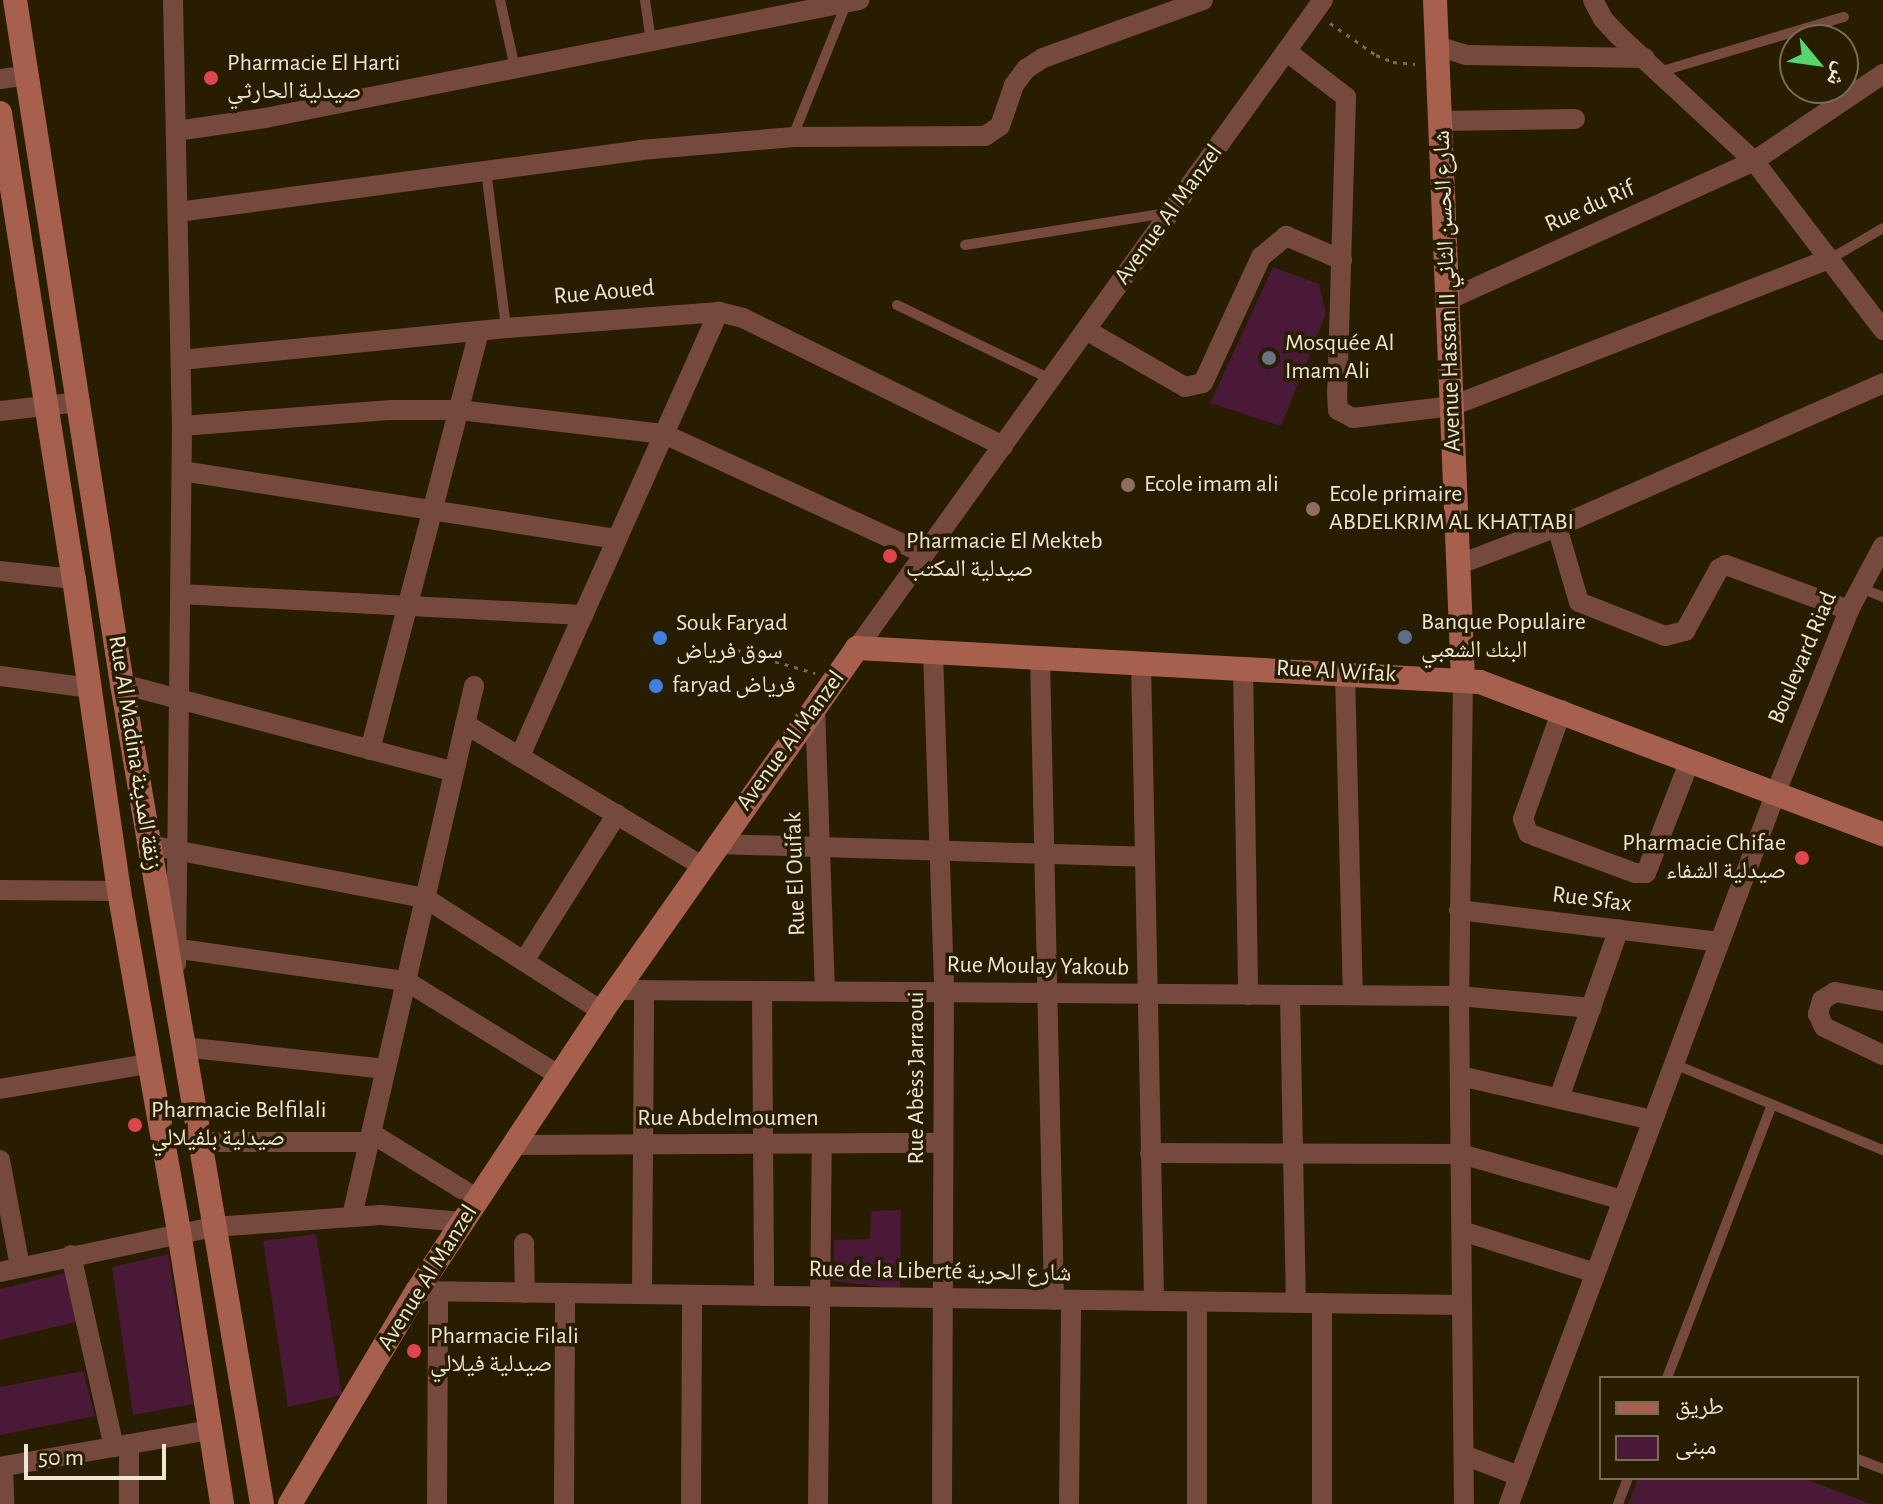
<!DOCTYPE html>
<meta charset="utf-8">
<style>
body{margin:0}
#map{position:relative;width:1883px;height:1504px;overflow:hidden;background:#281d00;font-family:"Alegreya Sans","Noto Naskh Arabic",sans-serif}
div>[style]{position:absolute}
[style*='--x']{left:calc(var(--x)*1px);top:calc(var(--y)*1px);width:calc(var(--w)*1px);rotate:calc(var(--a)*1deg)}
.building>*{inset:0;background:#4a1937}
.path>*{height:3px;margin-top:-1.5px;transform-origin:0;background:repeating-linear-gradient(90deg,#756b52 0 4px,transparent 0 10px)}
.lane>*{height:10px;margin:-5px;padding:0 5px;transform-origin:5px;border-radius:5px;background:#76493e}
.street>*{height:20px;margin:-10px;padding:0 10px;transform-origin:10px;border-radius:10px;background:#76493e}
.secondary>*{height:24px;margin:-12px;padding:0 12px;transform-origin:12px;border-radius:12px;background:#a75f4e}
.dots>*{width:22px;height:22px;translate:-50% -50%;box-sizing:border-box;border:4px solid #281d00;border-radius:50%}
span{translate:-50% -50%;white-space:nowrap;text-align:center;line-height:1.15;-webkit-text-stroke:7px #281d00;paint-order:stroke}
.poi-label{font-size:24px;color:#ede6d4}
.left{translate:0 -50%;text-align:left}
.right{translate:-100% -50%;text-align:right}
.street-label{font-size:24px;color:#ede6d4}
.legend{position:absolute;left:1599px;top:1376px;width:260px;height:104px;box-sizing:border-box;background:#281d00;border:2px solid #776d55;margin:0;padding:10px 14px;list-style:none;font-size:24px;color:#ede6d4}
.legend li{display:flex;align-items:center;gap:16px;height:40px}
.legend b{width:40px;border:2px solid #776d55}
.north{position:absolute;left:1779px;top:24px;width:80px;height:80px;box-sizing:border-box;background:#281d00;border:2px solid #776d55;border-radius:50%;rotate:119deg;font-size:22px;font-weight:700;line-height:32px;text-align:center;color:#ede6d4}
.north::after{content:'';display:block;margin:auto;width:28px;height:36px;background:#59d56f;clip-path:polygon(50% 0,100% 100%,50% 72%,0 100%)}
.scale{position:absolute;left:24px;top:1444px;width:142px;height:36px;box-sizing:border-box;border:4px solid #ede6d4;border-top:0;padding-left:10px;font-size:24px;line-height:28px;white-space:nowrap;color:#ede6d4;-webkit-text-stroke:6px #281d00;paint-order:stroke}
</style>
<div id="map">
<div class="building">
<i style="clip-path:polygon(1273px 267px,1319px 284px,1326px 314px,1281px 426px,1210px 403px)"></i>
<i style="clip-path:polygon(901px 1210px,900px 1289px,833px 1281px,834px 1240px,870px 1239px,871px 1211px)"></i>
<i style="clip-path:polygon(316px 1234px,342px 1395px,288px 1407px,263px 1241px)"></i>
<i style="clip-path:polygon(168px 1254px,193px 1404px,133px 1415px,112px 1267px)"></i>
<i style="clip-path:polygon(65px 1273px,76px 1322px,0 1340px,0 1289px)"></i>
<i style="clip-path:polygon(83px 1371px,95px 1416px,0 1435px,0 1387px)"></i>
<i style="clip-path:polygon(1638px 1478px,1803px 1478px,1871px 1504px,1628px 1504px)"></i>
</div>
<div class="path">
<i style="--x:1330;--y:23;--w:56;--a:34.8"></i>
<i style="--x:1376;--y:55;--w:18;--a:22"></i>
<i style="--x:1393;--y:62;--w:22;--a:5"></i>
<i style="--x:727;--y:647;--w:92;--a:16.5"></i>
</div>
<div class="lane">
<i style="--x:500;--y:0;--w:70;--a:77.6"></i>
<i style="--x:645;--y:0;--w:41;--a:81.7"></i>
<i style="--x:1659;--y:72;--w:193;--a:-16.6"></i>
<i style="--x:793;--y:136;--w:142;--a:-68.1"></i>
<i style="--x:486;--y:171;--w:158;--a:82.7"></i>
<i style="--x:965;--y:245;--w:206;--a:-9"></i>
<i style="--x:1830;--y:259;--w:61;--a:-30.3"></i>
<i style="--x:897;--y:305;--w:170;--a:25.8"></i>
<i style="--x:1861;--y:588;--w:24;--a:22"></i>
<i style="--x:1674;--y:1064;--w:226;--a:22.4"></i>
<i style="--x:1667;--y:1378;--w:293;--a:-69"></i>
<i style="--x:1857;--y:1459;--w:28;--a:21"></i>
<i style="--x:1618;--y:1504;--w:28;--a:-69"></i>
</div>
<div class="street">
<i style="--x:173;--y:0;--w:426;--a:88.8"></i>
<i style="--x:182;--y:426;--w:538;--a:90.64"></i>
<i style="--x:1593;--y:0;--w:21;--a:62"></i>
<i style="--x:1603;--y:19;--w:23;--a:47"></i>
<i style="--x:1619;--y:36;--w:184;--a:42.8"></i>
<i style="--x:1754;--y:161;--w:213;--a:52.6"></i>
<i style="--x:1440;--y:47;--w:28;--a:17"></i>
<i style="--x:1467;--y:55;--w:178;--a:1"></i>
<i style="--x:1286;--y:51;--w:76;--a:37.5"></i>
<i style="--x:1346;--y:97;--w:295;--a:91.7"></i>
<i style="--x:1337;--y:392;--w:18;--a:87"></i>
<i style="--x:1338;--y:410;--w:17;--a:28"></i>
<i style="--x:1353;--y:418;--w:100;--a:-6.9"></i>
<i style="--x:1452;--y:406;--w:406;--a:-21.3"></i>
<i style="--x:0;--y:79;--w:28;--a:-8"></i>
<i style="--x:1441;--y:121;--w:134;--a:-0.9"></i>
<i style="--x:176;--y:131;--w:90;--a:-8.3"></i>
<i style="--x:265;--y:118;--w:606;--a:-11.24"></i>
<i style="--x:178;--y:212;--w:467;--a:-7.6"></i>
<i style="--x:641;--y:150;--w:153;--a:-4.9"></i>
<i style="--x:793;--y:137;--w:192;--a:-0.3"></i>
<i style="--x:985;--y:136;--w:18;--a:-34"></i>
<i style="--x:1000;--y:126;--w:43;--a:-71.1"></i>
<i style="--x:1014;--y:85;--w:20;--a:-53"></i>
<i style="--x:1026;--y:69;--w:20;--a:-33"></i>
<i style="--x:1043;--y:58;--w:170;--a:-19.9"></i>
<i style="--x:1448;--y:300;--w:336;--a:-24.4"></i>
<i style="--x:1754;--y:161;--w:156;--a:-34"></i>
<i style="--x:1086;--y:330;--w:114;--a:29.9"></i>
<i style="--x:1185;--y:387;--w:18;--a:-13"></i>
<i style="--x:1203;--y:383;--w:139;--a:-65.3"></i>
<i style="--x:1261;--y:257;--w:33;--a:-40"></i>
<i style="--x:1286;--y:236;--w:61;--a:23.2"></i>
<i style="--x:181;--y:360;--w:327;--a:-5.6"></i>
<i style="--x:506;--y:328;--w:214;--a:-4.3"></i>
<i style="--x:719;--y:312;--w:25;--a:14"></i>
<i style="--x:743;--y:318;--w:290;--a:26.2"></i>
<i style="--x:0;--y:411;--w:80;--a:-6.5"></i>
<i style="--x:182;--y:426;--w:210;--a:-4.4"></i>
<i style="--x:391;--y:410;--w:68;--a:0"></i>
<i style="--x:459;--y:410;--w:206;--a:6.7"></i>
<i style="--x:664;--y:434;--w:287;--a:24.7"></i>
<i style="--x:182;--y:471;--w:440;--a:8.9"></i>
<i style="--x:1557;--y:527;--w:78;--a:73.7"></i>
<i style="--x:1579;--y:602;--w:92;--a:21.6"></i>
<i style="--x:1665;--y:636;--w:21;--a:-14"></i>
<i style="--x:1685;--y:631;--w:71;--a:-61.3"></i>
<i style="--x:1719;--y:569;--w:8;--a:-30"></i>
<i style="--x:1726;--y:565;--w:131;--a:20.1"></i>
<i style="--x:1460;--y:564;--w:104;--a:-20.9"></i>
<i style="--x:1557;--y:527;--w:356;--a:-23.8"></i>
<i style="--x:0;--y:571;--w:74;--a:6.2"></i>
<i style="--x:181;--y:594;--w:403;--a:3"></i>
<i style="--x:857;--y:648;--w:798;--a:-54.28"></i>
<i style="--x:933;--y:652;--w:340;--a:88.1"></i>
<i style="--x:944;--y:992;--w:512;--a:90.22"></i>
<i style="--x:1040;--y:657;--w:643;--a:88.75"></i>
<i style="--x:1141;--y:662;--w:639;--a:88.83"></i>
<i style="--x:1243;--y:668;--w:327;--a:89.1"></i>
<i style="--x:1345;--y:673;--w:322;--a:88.6"></i>
<i style="--x:0;--y:676;--w:91;--a:7.6"></i>
<i style="--x:1463;--y:679;--w:317;--a:90.7"></i>
<i style="--x:1459;--y:996;--w:508;--a:89.44"></i>
<i style="--x:122;--y:684;--w:343;--a:14.8"></i>
<i style="--x:815;--y:707;--w:284;--a:88"></i>
<i style="--x:1562;--y:710;--w:116;--a:109.7"></i>
<i style="--x:1523;--y:819;--w:15;--a:70"></i>
<i style="--x:1528;--y:833;--w:8;--a:23"></i>
<i style="--x:1535;--y:836;--w:107;--a:20.3"></i>
<i style="--x:1635;--y:873;--w:11;--a:0"></i>
<i style="--x:1646;--y:873;--w:121;--a:-68.7"></i>
<i style="--x:465;--y:724;--w:276;--a:30.9"></i>
<i style="--x:370;--y:750;--w:433;--a:-75.4"></i>
<i style="--x:520;--y:756;--w:487;--a:-65.9"></i>
<i style="--x:717;--y:844;--w:427;--a:1.7"></i>
<i style="--x:149;--y:845;--w:281;--a:10.9"></i>
<i style="--x:425;--y:898;--w:210;--a:32.6"></i>
<i style="--x:0;--y:890;--w:119;--a:0.5"></i>
<i style="--x:1459;--y:910;--w:262;--a:7"></i>
<i style="--x:166;--y:947;--w:242;--a:8.1"></i>
<i style="--x:406;--y:981;--w:181;--a:31.7"></i>
<i style="--x:524;--y:961;--w:174;--a:-57.7"></i>
<i style="--x:617;--y:990;--w:842;--a:0.41"></i>
<i style="--x:1459;--y:996;--w:133;--a:5.2"></i>
<i style="--x:762;--y:991;--w:305;--a:89.6"></i>
<i style="--x:1290;--y:995;--w:308;--a:88.9"></i>
<i style="--x:1883;--y:1001;--w:49;--a:-169.4"></i>
<i style="--x:1835;--y:992;--w:15;--a:148"></i>
<i style="--x:1822;--y:1000;--w:15;--a:106"></i>
<i style="--x:1818;--y:1014;--w:14;--a:65"></i>
<i style="--x:1824;--y:1027;--w:65;--a:25.4"></i>
<i style="--x:183;--y:1047;--w:204;--a:6.2"></i>
<i style="--x:1460;--y:1076;--w:197;--a:12.9"></i>
<i style="--x:0;--y:1089;--w:150;--a:-9.6"></i>
<i style="--x:1559;--y:1098;--w:179;--a:-70.5"></i>
<i style="--x:371;--y:1133;--w:126;--a:31.7"></i>
<i style="--x:199;--y:1142;--w:171;--a:0"></i>
<i style="--x:514;--y:1145;--w:429;--a:-0.3"></i>
<i style="--x:1150;--y:1153;--w:311;--a:0.2"></i>
<i style="--x:1461;--y:1154;--w:167;--a:15.9"></i>
<i style="--x:0;--y:1160;--w:109;--a:79.4"></i>
<i style="--x:352;--y:1216;--w:544;--a:-77.04"></i>
<i style="--x:1462;--y:1231;--w:139;--a:17.5"></i>
<i style="--x:524;--y:1243;--w:50;--a:88.9"></i>
<i style="--x:71;--y:1255;--w:197;--a:77.4"></i>
<i style="--x:0;--y:1272;--w:218;--a:-11.9"></i>
<i style="--x:213;--y:1227;--w:168;--a:-4.1"></i>
<i style="--x:381;--y:1215;--w:82;--a:4.9"></i>
<i style="--x:417;--y:1291;--w:1045;--a:0.77"></i>
<i style="--x:642;--y:1294;--w:304;--a:-89.6"></i>
<i style="--x:129;--y:1444;--w:60;--a:90"></i>
<i style="--x:1464;--y:1455;--w:59;--a:20.9"></i>
<i style="--x:0;--y:1467;--w:213;--a:-10"></i>
<i style="--x:3;--y:1467;--w:37;--a:88"></i>
<i style="--x:437;--y:1504;--w:212;--a:-89.7"></i>
<i style="--x:564;--y:1504;--w:211;--a:-89.7"></i>
<i style="--x:691;--y:1504;--w:209;--a:-89.7"></i>
<i style="--x:818;--y:1504;--w:360;--a:-89.4"></i>
<i style="--x:1069;--y:1504;--w:204;--a:-89.4"></i>
<i style="--x:1197;--y:1504;--w:202;--a:-90"></i>
<i style="--x:1322;--y:1504;--w:201;--a:-90"></i>
<i style="--x:1509;--y:1504;--w:760;--a:-69.44"></i>
<i style="--x:1776;--y:792;--w:196;--a:-68.1"></i>
<i style="--x:1849;--y:610;--w:72;--a:-62"></i>
</div>
<div class="secondary">
<i style="--x:15;--y:0;--w:692;--a:81.11"></i>
<i style="--x:122;--y:684;--w:832;--a:80.31"></i>
<i style="--x:1435;--y:0;--w:680;--a:87.64"></i>
<i style="--x:0;--y:113;--w:472;--a:81"></i>
<i style="--x:74;--y:579;--w:315;--a:81.8"></i>
<i style="--x:119;--y:891;--w:346;--a:80"></i>
<i style="--x:179;--y:1232;--w:275;--a:81"></i>
<i style="--x:290;--y:1504;--w:248;--a:-59.2"></i>
<i style="--x:417;--y:1291;--w:336;--a:-56.5"></i>
<i style="--x:602;--y:1011;--w:444;--a:-54.9"></i>
<i style="--x:857;--y:648;--w:624;--a:3.12"></i>
<i style="--x:1480;--y:682;--w:431;--a:20.7"></i>
</div>
<div class="dots">
<i style="left:211px;top:78px;background:#e0444e"></i>
<i style="left:1269px;top:358px;background:#6b7280"></i>
<i style="left:1128px;top:485px;background:#8d6e63"></i>
<i style="left:1313px;top:509px;background:#8d6e63"></i>
<i style="left:890px;top:556px;background:#e0444e"></i>
<i style="left:1405px;top:637px;background:#5c6f8a"></i>
<i style="left:660px;top:638px;background:#3f7fe0"></i>
<i style="left:656px;top:686px;background:#3f7fe0"></i>
<i style="left:1802px;top:858px;background:#e0444e"></i>
<i style="left:135px;top:1125px;background:#e0444e"></i>
<i style="left:414px;top:1351px;background:#e0444e"></i>
</div>
<div class="poi-label">
<span class="left" style="left:227px;top:78px">Pharmacie El Harti<br>صيدلية الحارثي</span>
<span class="left" style="left:1285px;top:358px">Mosquée Al<br>Imam Ali</span>
<span class="left" style="left:1144px;top:485px">Ecole imam ali</span>
<span class="left" style="left:1329px;top:509px">Ecole primaire<br>ABDELKRIM AL KHATTABI</span>
<span class="left" style="left:906px;top:556px">Pharmacie El Mekteb<br>صيدلية المكتب</span>
<span class="left" style="left:1421px;top:637px">Banque Populaire<br>البنك الشعبي</span>
<span class="left" style="left:676px;top:638px">Souk Faryad<br>سوق فرياض</span>
<span class="left" style="left:672px;top:686px">faryad فرياض</span>
<span class="right" style="left:1786px;top:858px">Pharmacie Chifae<br>صيدلية الشفاء</span>
<span class="left" style="left:151px;top:1125px">Pharmacie Belfilali<br>صيدلية بلفيلالي</span>
<span class="left" style="left:430px;top:1351px">Pharmacie Filali<br>صيدلية فيلالي</span>
</div>
<div class="street-label">
<span style="left:1590px;top:207px;rotate:-24deg">Rue du Rif</span>
<span style="left:1169px;top:215px;rotate:-54deg">Avenue Al Manzel</span>
<span style="left:1448px;top:291px;rotate:-92deg">Avenue Hassan II شارع الحسن الثاني</span>
<span style="left:604px;top:293px;rotate:-5deg">Rue Aoued</span>
<span style="left:1803px;top:658px;rotate:-67deg">Boulevard Riad</span>
<span style="left:1336px;top:672px;rotate:3deg">Rue Al Wifak</span>
<span style="left:791px;top:741px;rotate:-54deg">Avenue Al Manzel</span>
<span style="left:134px;top:753px;rotate:81deg">Rue Al Madina زنقة المدينة</span>
<span style="left:796px;top:874px;rotate:-92deg">Rue El Ouifak</span>
<span style="left:1592px;top:900px;rotate:7deg">Rue Sfax</span>
<span style="left:1038px;top:967px;rotate:1deg">Rue Moulay Yakoub</span>
<span style="left:917px;top:1078px;rotate:-90deg">Rue Abèss Jarraoui</span>
<span style="left:728px;top:1119px">Rue Abdelmoumen</span>
<span style="left:940px;top:1272px;rotate:1deg">Rue de la Liberté شارع الحرية</span>
<span style="left:428px;top:1278px;rotate:-58deg">Avenue Al Manzel</span>
</div>
<ul class="legend">
<li><b style="height:10px;background:#a75f4e"></b>طريق</li>
<li><b style="height:22px;background:#4a1937"></b>مبنى</li>
</ul>
<div class="north">ش</div>
<div class="scale">50 m</div>
</div>
